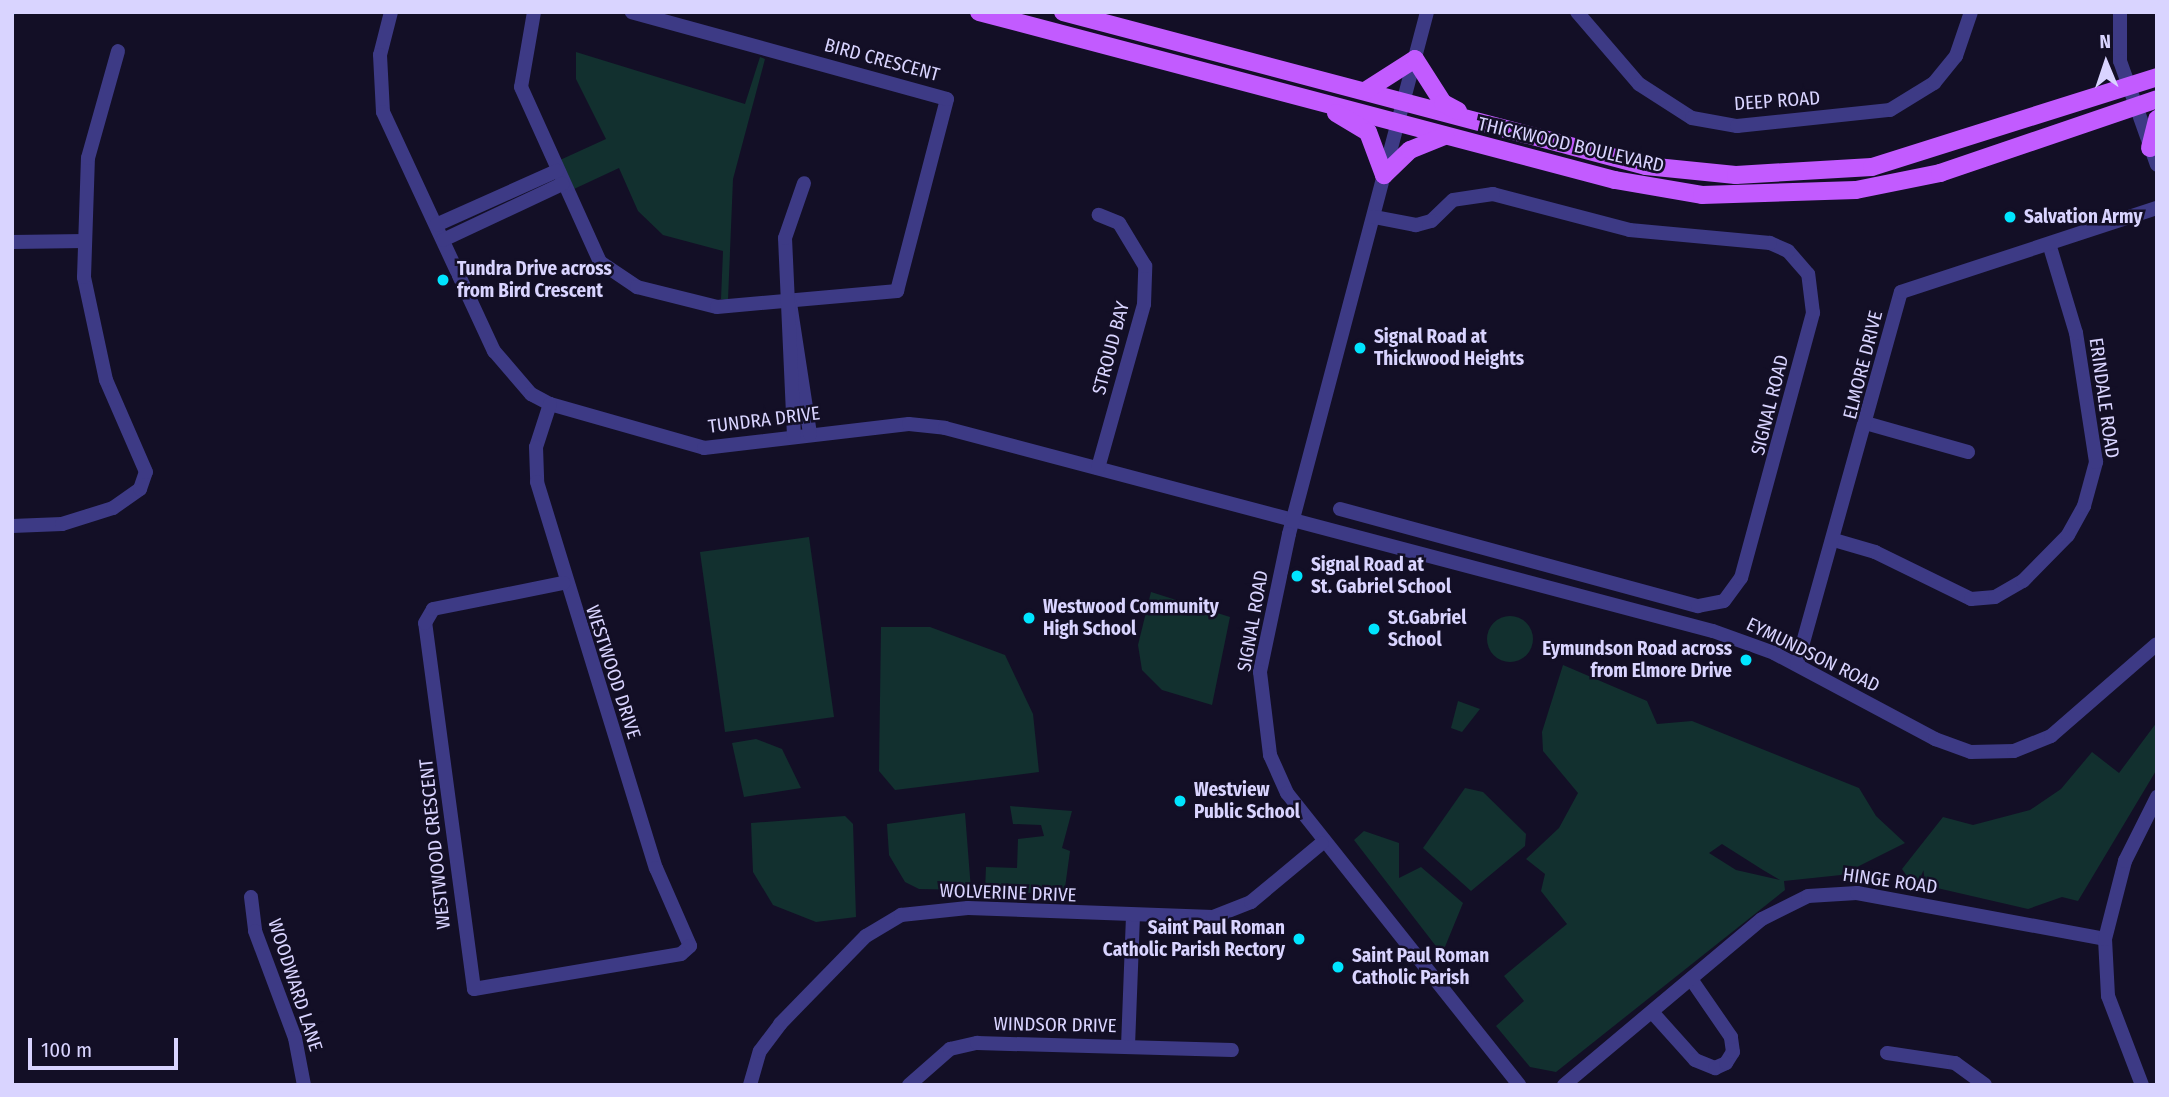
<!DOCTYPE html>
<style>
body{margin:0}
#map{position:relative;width:2169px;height:1097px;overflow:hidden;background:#130f26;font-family:"Fira Sans Condensed",sans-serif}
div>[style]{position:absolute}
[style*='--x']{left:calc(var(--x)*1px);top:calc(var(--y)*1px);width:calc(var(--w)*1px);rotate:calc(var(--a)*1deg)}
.green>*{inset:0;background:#12302f}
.round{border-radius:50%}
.stream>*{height:2.5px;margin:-1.25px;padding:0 1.25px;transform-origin:1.25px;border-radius:1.25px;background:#0c2248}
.minor>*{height:14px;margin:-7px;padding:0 7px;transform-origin:7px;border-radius:7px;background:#3d3a85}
.major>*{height:18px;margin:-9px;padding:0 9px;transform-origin:9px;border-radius:9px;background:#c25bff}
.dots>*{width:19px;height:19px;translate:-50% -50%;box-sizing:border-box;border:4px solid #130f26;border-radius:50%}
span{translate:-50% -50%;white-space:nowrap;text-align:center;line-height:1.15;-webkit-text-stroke:5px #130f26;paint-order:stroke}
.street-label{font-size:19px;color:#d9d4ff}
.poi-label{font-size:19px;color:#d9d4ff;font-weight:700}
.left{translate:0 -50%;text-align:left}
.right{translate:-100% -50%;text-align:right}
.frame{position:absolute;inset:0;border:14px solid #d9d4ff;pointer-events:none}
.north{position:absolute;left:2071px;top:28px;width:70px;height:70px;-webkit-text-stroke:5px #130f26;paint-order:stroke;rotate:358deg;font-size:19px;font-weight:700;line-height:28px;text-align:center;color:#d9d4ff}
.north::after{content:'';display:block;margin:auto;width:24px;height:32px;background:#d9d4ff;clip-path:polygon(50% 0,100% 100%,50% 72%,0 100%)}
.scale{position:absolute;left:28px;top:1038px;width:150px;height:32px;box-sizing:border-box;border:4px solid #d9d4ff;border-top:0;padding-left:9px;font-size:21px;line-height:24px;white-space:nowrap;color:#d9d4ff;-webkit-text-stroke:5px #130f26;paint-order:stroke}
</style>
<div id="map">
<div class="green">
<i style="clip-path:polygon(576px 52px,745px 104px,760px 57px,765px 59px,733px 179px,728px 300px,721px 299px,723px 251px,663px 235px,638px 211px,619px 168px,574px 189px,560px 160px,606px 139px,576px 79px)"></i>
<i style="clip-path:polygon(809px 537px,834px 717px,725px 732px,700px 552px)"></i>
<i style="clip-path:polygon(1151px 592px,1230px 617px,1212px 705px,1162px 690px,1142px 670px,1138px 645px)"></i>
<i class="round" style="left:1487px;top:616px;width:46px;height:46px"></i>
<i style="clip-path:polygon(881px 627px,930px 627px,1005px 655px,1033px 714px,1039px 772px,895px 790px,879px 771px)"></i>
<i style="clip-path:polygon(evenodd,1563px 665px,1647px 701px,1657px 724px,1692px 721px,1859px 788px,1876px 816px,1905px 843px,1841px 875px,1784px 881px,1785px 890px,1556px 1072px,1530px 1067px,1496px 1026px,1524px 1001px,1504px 976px,1567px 924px,1541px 891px,1545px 874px,1526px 859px,1559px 828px,1578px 793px,1543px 751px,1542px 732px,1563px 665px,1722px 844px,1763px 870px,1780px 880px,1736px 870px,1709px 853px,1722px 844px)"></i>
<i style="clip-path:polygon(1458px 701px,1480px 709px,1462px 732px,1451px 728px)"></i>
<i style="clip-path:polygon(2157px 722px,2157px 769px,2078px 901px,2062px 897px,2028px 909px,1911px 882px,1902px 869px,1943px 817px,1973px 825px,2030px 810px,2061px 789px,2092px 752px,2119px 773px)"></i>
<i style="clip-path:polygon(756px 739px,782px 749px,801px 788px,744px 797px,732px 743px)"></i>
<i style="clip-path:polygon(1465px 788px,1483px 792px,1526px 834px,1525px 846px,1471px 891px,1423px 848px)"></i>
<i style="clip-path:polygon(1010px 806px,1072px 811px,1062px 848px,1070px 851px,1064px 895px,985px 890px,986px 867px,1017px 868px,1018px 839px,1044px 836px,1041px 825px,1013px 824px)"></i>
<i style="clip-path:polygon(965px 813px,971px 890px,919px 889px,905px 882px,889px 855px,887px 824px)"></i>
<i style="clip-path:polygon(845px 816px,853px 824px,856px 917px,816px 922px,773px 905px,753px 872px,751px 823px)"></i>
<i style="clip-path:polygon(1364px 831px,1399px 843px,1399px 878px,1421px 867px,1463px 903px,1442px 954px,1354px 840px)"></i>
</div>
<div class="stream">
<i style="--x:12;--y:14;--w:4;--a:-34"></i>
</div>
<div class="minor">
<i style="--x:391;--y:12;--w:44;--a:104.3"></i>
<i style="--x:380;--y:55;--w:57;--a:87"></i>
<i style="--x:383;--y:112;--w:264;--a:65.1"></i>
<i style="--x:494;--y:351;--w:57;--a:49.3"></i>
<i style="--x:531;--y:394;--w:21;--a:28"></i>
<i style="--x:550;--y:404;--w:160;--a:15.9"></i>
<i style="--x:704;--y:448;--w:206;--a:-6.7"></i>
<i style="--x:909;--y:424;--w:36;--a:6"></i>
<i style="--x:945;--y:428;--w:794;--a:14.81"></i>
<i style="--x:1713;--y:631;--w:65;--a:19.8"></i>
<i style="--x:1774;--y:653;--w:183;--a:28.1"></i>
<i style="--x:1935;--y:739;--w:38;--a:20"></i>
<i style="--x:1971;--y:752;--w:43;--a:-1.3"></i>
<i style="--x:2014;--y:751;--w:40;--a:-22"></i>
<i style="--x:2051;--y:736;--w:140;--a:-41"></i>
<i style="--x:534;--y:12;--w:76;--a:99.8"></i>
<i style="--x:521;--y:87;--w:192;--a:65.7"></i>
<i style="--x:600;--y:262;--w:45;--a:34"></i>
<i style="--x:637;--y:287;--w:82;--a:14"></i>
<i style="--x:717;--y:307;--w:181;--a:-5.1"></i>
<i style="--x:897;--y:291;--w:198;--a:-75.4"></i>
<i style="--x:947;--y:99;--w:327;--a:-164.6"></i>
<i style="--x:1427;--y:12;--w:540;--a:104.81"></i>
<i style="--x:1289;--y:534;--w:141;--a:101.9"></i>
<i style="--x:1260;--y:672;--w:84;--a:83.1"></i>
<i style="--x:1270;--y:755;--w:42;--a:65.9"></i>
<i style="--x:1287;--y:793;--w:373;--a:51.5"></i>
<i style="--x:1577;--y:12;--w:95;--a:49.3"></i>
<i style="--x:1639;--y:84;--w:63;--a:32.7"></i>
<i style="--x:1692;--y:118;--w:46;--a:10.1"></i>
<i style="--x:1737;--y:126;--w:154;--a:-6"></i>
<i style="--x:1890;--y:110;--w:52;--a:-31.5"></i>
<i style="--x:1934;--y:83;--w:35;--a:-51"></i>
<i style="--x:1956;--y:56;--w:46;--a:-71.2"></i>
<i style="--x:2120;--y:12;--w:49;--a:90"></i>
<i style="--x:2120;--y:61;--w:110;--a:70.4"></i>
<i style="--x:436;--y:225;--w:133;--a:-24.1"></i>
<i style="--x:443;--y:240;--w:132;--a:-25.2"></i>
<i style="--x:12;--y:242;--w:73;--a:-0.8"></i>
<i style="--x:790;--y:303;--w:133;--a:81.3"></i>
<i style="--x:550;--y:404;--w:45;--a:108"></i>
<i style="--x:536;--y:447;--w:35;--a:88"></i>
<i style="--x:537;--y:482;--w:404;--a:72.9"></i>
<i style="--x:656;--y:868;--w:85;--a:66.4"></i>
<i style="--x:690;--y:946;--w:12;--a:138"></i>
<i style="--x:681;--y:954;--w:210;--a:170.4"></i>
<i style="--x:474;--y:989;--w:369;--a:-97.6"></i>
<i style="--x:425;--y:623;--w:16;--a:-60"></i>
<i style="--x:433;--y:609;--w:133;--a:-11.3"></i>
<i style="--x:1869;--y:424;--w:103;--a:15.8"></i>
<i style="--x:794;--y:436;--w:198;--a:-92.6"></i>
<i style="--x:785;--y:238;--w:58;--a:-70.9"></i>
<i style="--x:1098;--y:468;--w:170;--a:-74.3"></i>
<i style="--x:1144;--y:304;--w:38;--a:-88"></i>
<i style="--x:1145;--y:266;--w:50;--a:-121.2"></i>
<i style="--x:1119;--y:223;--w:22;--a:-158"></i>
<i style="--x:1340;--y:509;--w:371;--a:15.2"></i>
<i style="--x:1698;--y:606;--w:26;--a:-11"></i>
<i style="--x:1724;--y:601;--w:29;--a:-54"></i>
<i style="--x:1741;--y:578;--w:275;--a:-74.8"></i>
<i style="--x:1813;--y:313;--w:39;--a:-97"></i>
<i style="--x:1808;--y:274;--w:30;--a:-131"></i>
<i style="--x:1788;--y:251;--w:20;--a:-156"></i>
<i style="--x:1770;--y:243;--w:141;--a:-174.7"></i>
<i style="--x:1630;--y:230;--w:142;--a:-165.3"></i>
<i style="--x:1493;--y:194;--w:40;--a:171.5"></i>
<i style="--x:1453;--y:200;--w:30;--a:136"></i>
<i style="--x:1431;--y:221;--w:16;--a:165"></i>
<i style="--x:1416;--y:225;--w:43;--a:-169.2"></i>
<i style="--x:12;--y:526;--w:50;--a:-2.3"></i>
<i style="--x:62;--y:524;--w:53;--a:-17.4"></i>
<i style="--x:113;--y:508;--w:33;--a:-35"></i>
<i style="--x:140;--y:489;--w:18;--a:-71"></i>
<i style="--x:146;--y:472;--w:100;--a:-113.5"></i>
<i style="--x:106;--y:380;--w:105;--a:-102.1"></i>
<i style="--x:84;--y:277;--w:119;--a:-88.1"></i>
<i style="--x:88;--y:158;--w:111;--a:-74.3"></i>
<i style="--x:1834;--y:540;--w:43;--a:16.3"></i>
<i style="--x:1875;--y:552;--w:107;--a:26.1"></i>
<i style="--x:1971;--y:599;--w:24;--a:-5"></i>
<i style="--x:1995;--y:597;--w:32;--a:-30"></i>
<i style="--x:2023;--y:581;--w:64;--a:-45.6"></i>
<i style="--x:2068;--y:535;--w:33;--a:-61"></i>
<i style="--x:2084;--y:506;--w:46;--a:-74.7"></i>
<i style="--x:2096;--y:462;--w:131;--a:-98.8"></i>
<i style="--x:2076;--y:333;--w:90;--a:-106.8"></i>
<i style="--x:1797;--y:664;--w:386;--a:-74.4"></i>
<i style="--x:1901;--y:292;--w:269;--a:-18.2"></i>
<i style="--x:251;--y:897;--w:34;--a:83"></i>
<i style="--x:255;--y:931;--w:114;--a:69.5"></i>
<i style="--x:295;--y:1038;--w:48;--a:79.2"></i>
<i style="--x:1652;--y:1012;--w:64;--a:48.1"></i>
<i style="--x:1695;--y:1060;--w:22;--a:22"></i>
<i style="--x:1715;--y:1068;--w:12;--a:-24"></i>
<i style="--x:1726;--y:1063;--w:13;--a:-58"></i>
<i style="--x:1733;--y:1052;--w:15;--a:-98"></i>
<i style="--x:1731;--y:1037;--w:70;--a:-124.6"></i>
<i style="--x:1128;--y:1046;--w:129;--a:-87.8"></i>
<i style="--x:1887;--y:1053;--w:69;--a:8.4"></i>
<i style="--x:1955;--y:1063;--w:37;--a:36"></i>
<i style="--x:750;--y:1085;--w:35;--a:-74"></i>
<i style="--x:760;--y:1051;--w:34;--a:-53"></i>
<i style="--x:780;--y:1024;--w:123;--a:-45.7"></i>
<i style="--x:866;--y:936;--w:41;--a:-31"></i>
<i style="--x:901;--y:915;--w:67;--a:-6"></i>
<i style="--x:968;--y:908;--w:245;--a:2.1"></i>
<i style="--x:1213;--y:917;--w:41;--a:-21.5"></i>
<i style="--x:1251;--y:902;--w:92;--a:-39.7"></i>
<i style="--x:909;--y:1085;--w:55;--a:-41.3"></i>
<i style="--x:950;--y:1049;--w:28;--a:-13"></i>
<i style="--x:977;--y:1043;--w:255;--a:1.6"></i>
<i style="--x:1564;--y:1085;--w:258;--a:-40"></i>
<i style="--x:1762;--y:919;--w:51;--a:-26.6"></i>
<i style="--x:1808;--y:896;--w:49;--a:-3.5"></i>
<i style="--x:1857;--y:893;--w:252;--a:10.5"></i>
<i style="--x:2142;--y:1085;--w:95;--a:-110.9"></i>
<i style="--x:2108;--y:996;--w:57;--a:-93"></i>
<i style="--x:2105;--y:939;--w:81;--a:-75.6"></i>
<i style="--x:2125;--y:861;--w:72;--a:-63.4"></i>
</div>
<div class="major">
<i style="--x:979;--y:12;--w:658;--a:14.8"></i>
<i style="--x:1615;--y:180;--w:88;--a:9.8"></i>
<i style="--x:1702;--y:195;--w:154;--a:-1.9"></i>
<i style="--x:1856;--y:190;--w:86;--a:-11.4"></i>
<i style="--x:1940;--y:173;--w:229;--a:-18.8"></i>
<i style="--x:1063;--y:12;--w:603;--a:14.8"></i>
<i style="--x:1646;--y:166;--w:90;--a:5.7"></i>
<i style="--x:1736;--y:175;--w:136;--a:-3.4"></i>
<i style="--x:1872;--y:167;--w:299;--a:-17.5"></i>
<i style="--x:1365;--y:91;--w:59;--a:-32.6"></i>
<i style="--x:1415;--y:59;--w:52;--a:57.5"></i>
<i style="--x:1443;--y:103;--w:17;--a:28"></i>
<i style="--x:1336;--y:113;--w:37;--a:31"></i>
<i style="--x:1368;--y:132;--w:46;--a:69.6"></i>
<i style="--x:2150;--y:148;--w:30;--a:-76"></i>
<i style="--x:1384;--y:175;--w:36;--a:-44"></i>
<i style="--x:1410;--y:150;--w:38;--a:-22"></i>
</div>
<div class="dots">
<i style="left:2010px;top:217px;background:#00e5ff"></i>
<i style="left:443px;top:280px;background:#00e5ff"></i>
<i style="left:1360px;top:348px;background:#00e5ff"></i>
<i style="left:1297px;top:576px;background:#00e5ff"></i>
<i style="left:1029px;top:618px;background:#00e5ff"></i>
<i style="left:1374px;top:629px;background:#00e5ff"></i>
<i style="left:1746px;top:660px;background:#00e5ff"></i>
<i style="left:1180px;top:801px;background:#00e5ff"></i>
<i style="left:1299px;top:939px;background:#00e5ff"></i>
<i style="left:1338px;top:967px;background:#00e5ff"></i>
</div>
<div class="street-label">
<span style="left:882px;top:60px;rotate:15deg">BIRD CRESCENT</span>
<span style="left:1777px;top:101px;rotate:-4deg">DEEP ROAD</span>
<span style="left:1571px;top:145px;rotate:13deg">THICKWOOD BOULEVARD</span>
<span style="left:1111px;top:348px;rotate:-75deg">STROUD BAY</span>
<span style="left:1863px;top:365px;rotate:-76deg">ELMORE DRIVE</span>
<span style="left:2104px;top:398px;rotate:82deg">ERINDALE ROAD</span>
<span style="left:1770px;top:405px;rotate:-76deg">SIGNAL ROAD</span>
<span style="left:764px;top:420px;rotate:-7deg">TUNDRA DRIVE</span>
<span style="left:1253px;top:621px;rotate:-80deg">SIGNAL ROAD</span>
<span style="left:1813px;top:655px;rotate:26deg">EYMUNDSON ROAD</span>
<span style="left:613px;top:672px;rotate:72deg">WESTWOOD DRIVE</span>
<span style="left:435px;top:844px;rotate:-96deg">WESTWOOD CRESCENT</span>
<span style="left:1890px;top:881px;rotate:8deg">HINGE ROAD</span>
<span style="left:1008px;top:893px;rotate:2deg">WOLVERINE DRIVE</span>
<span style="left:295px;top:985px;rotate:72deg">WOODWARD LANE</span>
<span style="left:1055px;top:1025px;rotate:1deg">WINDSOR DRIVE</span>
</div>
<div class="poi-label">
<span class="left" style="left:2024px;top:217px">Salvation Army</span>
<span class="left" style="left:457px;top:280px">Tundra Drive across<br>from Bird Crescent</span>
<span class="left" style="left:1374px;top:348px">Signal Road at<br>Thickwood Heights</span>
<span class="left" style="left:1311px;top:576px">Signal Road at<br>St. Gabriel School</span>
<span class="left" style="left:1043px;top:618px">Westwood Community<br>High School</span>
<span class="left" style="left:1388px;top:629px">St.Gabriel<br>School</span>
<span class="right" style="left:1732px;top:660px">Eymundson Road across<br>from Elmore Drive</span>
<span class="left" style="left:1194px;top:801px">Westview<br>Public School</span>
<span class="right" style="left:1285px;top:939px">Saint Paul Roman<br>Catholic Parish Rectory</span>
<span class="left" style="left:1352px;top:967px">Saint Paul Roman<br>Catholic Parish</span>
</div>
<div class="frame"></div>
<div class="north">N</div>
<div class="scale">100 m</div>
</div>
